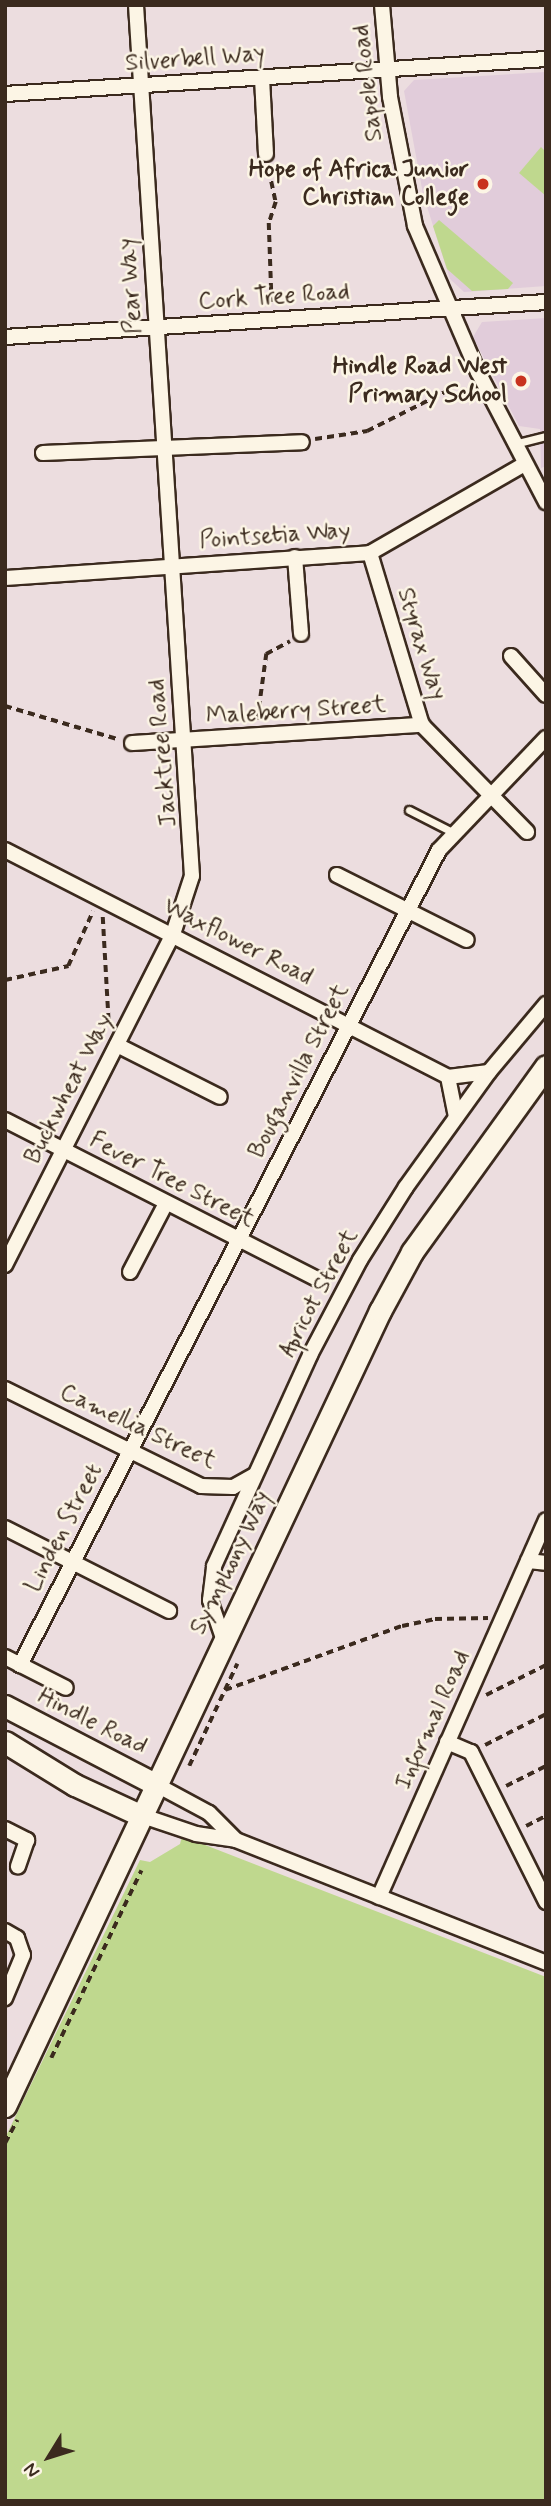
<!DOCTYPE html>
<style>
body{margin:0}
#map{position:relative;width:551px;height:2506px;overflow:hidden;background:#ecdddf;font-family:Mynerve,sans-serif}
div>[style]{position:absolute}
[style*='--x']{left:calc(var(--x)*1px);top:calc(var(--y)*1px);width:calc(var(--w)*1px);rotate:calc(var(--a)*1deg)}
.built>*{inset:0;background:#e1ccda}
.green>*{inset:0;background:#bfd88e}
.path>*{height:3.5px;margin-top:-1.75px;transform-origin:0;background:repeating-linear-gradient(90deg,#3b2a1e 0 7px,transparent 0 12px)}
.roads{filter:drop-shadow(2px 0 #3b2a1e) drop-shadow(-2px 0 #3b2a1e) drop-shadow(0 2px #3b2a1e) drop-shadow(0 -2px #3b2a1e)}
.lane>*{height:7px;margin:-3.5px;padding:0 3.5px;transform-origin:3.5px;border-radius:3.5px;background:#fcf5e5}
.street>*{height:14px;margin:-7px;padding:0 7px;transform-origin:7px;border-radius:7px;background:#fcf5e5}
.secondary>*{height:21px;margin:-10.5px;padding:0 10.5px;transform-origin:10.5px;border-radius:10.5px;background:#fcf5e5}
.dots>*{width:19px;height:19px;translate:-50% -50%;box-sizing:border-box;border:4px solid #fcf5e5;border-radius:50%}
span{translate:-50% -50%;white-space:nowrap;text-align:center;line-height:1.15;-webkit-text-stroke:5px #fcf5e5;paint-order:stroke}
.street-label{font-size:24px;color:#3b2a1e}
.poi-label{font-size:24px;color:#3b2a1e;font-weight:700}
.right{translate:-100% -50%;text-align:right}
.frame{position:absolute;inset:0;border:7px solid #3b2a1e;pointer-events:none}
.north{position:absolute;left:14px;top:2422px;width:70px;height:70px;-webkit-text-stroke:5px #fcf5e5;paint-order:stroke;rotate:232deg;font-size:19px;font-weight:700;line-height:28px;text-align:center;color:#3b2a1e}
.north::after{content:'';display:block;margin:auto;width:24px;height:32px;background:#3b2a1e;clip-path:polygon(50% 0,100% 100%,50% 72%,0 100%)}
</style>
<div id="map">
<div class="built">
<i style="clip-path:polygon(546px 72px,546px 286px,464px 292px,450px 279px,423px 194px,404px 91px,414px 80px)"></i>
<i style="clip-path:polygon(546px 318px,546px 466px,541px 468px,540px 429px,519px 426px,473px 337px,482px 322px)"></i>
</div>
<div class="green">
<i style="clip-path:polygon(541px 147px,546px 152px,546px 196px,519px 173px)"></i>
<i style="clip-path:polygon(439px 220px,513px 283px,508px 289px,472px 291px,447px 269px,433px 226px)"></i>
<i style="clip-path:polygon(182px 1836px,546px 1977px,546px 2501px,5px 2501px,5px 2138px,140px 1860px,150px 1862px,180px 1844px)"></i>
</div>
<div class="path">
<i style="--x:269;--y:170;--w:33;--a:78"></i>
<i style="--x:276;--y:202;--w:22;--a:108"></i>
<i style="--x:269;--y:223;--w:84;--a:88"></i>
<i style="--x:315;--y:439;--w:53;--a:-8.7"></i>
<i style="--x:367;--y:431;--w:96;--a:-26.6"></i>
<i style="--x:5;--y:706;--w:117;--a:16.4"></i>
<i style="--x:257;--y:720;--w:67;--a:-82.2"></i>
<i style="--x:266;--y:654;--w:27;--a:-28"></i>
<i style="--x:103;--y:917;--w:108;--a:86.8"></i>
<i style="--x:5;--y:980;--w:65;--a:-12.5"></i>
<i style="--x:68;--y:966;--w:60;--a:-65.6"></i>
<i style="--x:225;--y:1690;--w:188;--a:-19.9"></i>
<i style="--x:402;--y:1626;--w:34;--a:-12"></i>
<i style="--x:435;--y:1619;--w:53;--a:-1.1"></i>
<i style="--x:486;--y:1695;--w:67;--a:-26.6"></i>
<i style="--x:485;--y:1745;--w:68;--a:-26.9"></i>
<i style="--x:189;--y:1766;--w:113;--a:-64.8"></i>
<i style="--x:506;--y:1786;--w:45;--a:-26.6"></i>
<i style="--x:526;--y:1826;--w:22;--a:-27"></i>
<i style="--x:51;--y:2058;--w:208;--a:-64.3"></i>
<i style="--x:5;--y:2143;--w:26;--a:-62"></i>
</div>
<div class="roads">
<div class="lane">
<i style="--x:514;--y:444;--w:33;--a:-14"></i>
<i style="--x:409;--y:810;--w:48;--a:27.1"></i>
</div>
<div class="street">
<i style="--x:382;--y:5;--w:92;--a:85"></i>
<i style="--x:390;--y:97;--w:131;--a:79"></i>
<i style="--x:415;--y:226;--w:159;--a:66.7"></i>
<i style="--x:478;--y:372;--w:147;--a:62.4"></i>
<i style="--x:262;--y:78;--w:76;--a:87"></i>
<i style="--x:5;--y:94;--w:542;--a:-3.7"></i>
<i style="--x:5;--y:337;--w:542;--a:-3.7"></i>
<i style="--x:43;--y:453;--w:259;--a:-2.4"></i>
<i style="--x:370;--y:553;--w:180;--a:73.2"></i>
<i style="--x:422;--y:725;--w:150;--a:45.5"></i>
<i style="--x:295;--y:557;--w:77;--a:85.5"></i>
<i style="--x:5;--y:578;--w:366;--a:-3.9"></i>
<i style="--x:370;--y:553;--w:179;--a:-29.9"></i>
<i style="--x:511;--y:656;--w:52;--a:48.1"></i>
<i style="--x:132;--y:743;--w:291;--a:-3.6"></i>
<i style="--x:5;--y:850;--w:498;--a:27.1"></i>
<i style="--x:448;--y:1077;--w:41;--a:-7"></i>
<i style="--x:337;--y:875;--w:145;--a:26.6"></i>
<i style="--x:117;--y:1045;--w:115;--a:26.8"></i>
<i style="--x:448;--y:1077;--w:41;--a:78.7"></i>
<i style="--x:5;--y:1120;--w:352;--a:27"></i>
<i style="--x:5;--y:1265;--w:371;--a:-63.1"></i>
<i style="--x:173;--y:934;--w:61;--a:-71.9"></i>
<i style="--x:192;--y:876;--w:873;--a:-93.68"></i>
<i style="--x:130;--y:1272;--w:78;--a:-62.4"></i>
<i style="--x:5;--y:1389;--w:219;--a:26.3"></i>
<i style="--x:201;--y:1486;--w:32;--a:2"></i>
<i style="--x:233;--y:1487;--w:23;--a:-29"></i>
<i style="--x:5;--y:1528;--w:184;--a:26.8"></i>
<i style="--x:528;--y:1561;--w:18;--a:6"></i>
<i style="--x:223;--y:1638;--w:40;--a:-108.9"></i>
<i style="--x:210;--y:1600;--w:34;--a:-83"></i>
<i style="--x:214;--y:1566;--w:232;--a:-65.5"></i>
<i style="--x:310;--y:1355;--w:107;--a:-62.2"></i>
<i style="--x:360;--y:1260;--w:86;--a:-57.8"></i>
<i style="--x:406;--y:1187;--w:142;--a:-54.2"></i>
<i style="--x:489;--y:1072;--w:89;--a:-50"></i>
<i style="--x:5;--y:1657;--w:68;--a:26.9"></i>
<i style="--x:20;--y:1665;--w:916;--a:-62.79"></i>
<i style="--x:439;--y:850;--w:155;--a:-46.3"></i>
<i style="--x:447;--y:1742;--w:26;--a:23"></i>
<i style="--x:471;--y:1752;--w:168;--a:63.4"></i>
<i style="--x:155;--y:1784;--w:61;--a:28.2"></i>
<i style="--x:209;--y:1813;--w:38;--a:45"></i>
<i style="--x:140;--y:1815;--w:59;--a:18.7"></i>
<i style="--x:196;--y:1834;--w:40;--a:8.5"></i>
<i style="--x:236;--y:1840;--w:334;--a:21.6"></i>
<i style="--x:5;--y:1829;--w:25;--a:27"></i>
<i style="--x:27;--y:1840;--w:28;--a:109"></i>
<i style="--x:379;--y:1897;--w:412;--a:-66.1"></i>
<i style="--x:5;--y:1931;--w:14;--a:30"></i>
<i style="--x:17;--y:1938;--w:18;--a:71"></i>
<i style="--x:23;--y:1955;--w:47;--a:112.7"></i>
</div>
<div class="secondary">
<i style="--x:5;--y:1706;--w:169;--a:27.5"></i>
<i style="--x:5;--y:1742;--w:82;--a:31.6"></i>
<i style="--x:75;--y:1785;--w:72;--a:24.8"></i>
<i style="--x:5;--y:2106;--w:879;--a:-64.75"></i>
<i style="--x:380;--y:1311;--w:67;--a:-61.5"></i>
<i style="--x:412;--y:1252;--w:229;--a:-54.2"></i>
</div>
</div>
<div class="dots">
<i style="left:483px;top:184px;background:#c8321e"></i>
<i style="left:521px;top:381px;background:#c8321e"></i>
</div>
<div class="street-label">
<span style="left:195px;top:59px;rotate:-4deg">Silverbell Way</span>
<span style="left:368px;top:83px;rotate:-97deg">Sapele Road</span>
<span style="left:131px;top:286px;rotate:-94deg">Pear Way</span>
<span style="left:274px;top:297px;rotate:-4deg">Cork Tree Road</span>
<span style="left:275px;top:536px;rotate:-4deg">Pointsetia Way</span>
<span style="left:421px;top:644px;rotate:73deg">Styrax Way</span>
<span style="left:296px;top:711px;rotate:-4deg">Maleberry Street</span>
<span style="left:163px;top:753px;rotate:-95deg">Jacktree Road</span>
<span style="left:238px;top:942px;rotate:27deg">Waxflower Road</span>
<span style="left:299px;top:1071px;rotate:-63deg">Bouganvilla Street</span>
<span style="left:69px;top:1089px;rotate:-63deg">Buckwheat Way</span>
<span style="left:172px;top:1180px;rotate:27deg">Fever Tree Street</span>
<span style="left:319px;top:1293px;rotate:-62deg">Apricot Street</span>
<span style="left:138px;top:1427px;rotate:25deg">Camellia Street</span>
<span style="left:64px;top:1528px;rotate:-63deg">Linden Street</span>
<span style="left:231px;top:1563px;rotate:-64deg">Symphony Way</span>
<span style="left:433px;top:1720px;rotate:-66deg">Informal Road</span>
<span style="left:92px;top:1722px;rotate:27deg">Hindle Road</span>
</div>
<div class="poi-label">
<span class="right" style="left:469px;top:184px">Hope of Africa Junior<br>Christian College</span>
<span class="right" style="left:507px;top:381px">Hindle Road West<br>Primary School</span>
</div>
<div class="frame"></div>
<div class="north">N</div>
</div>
